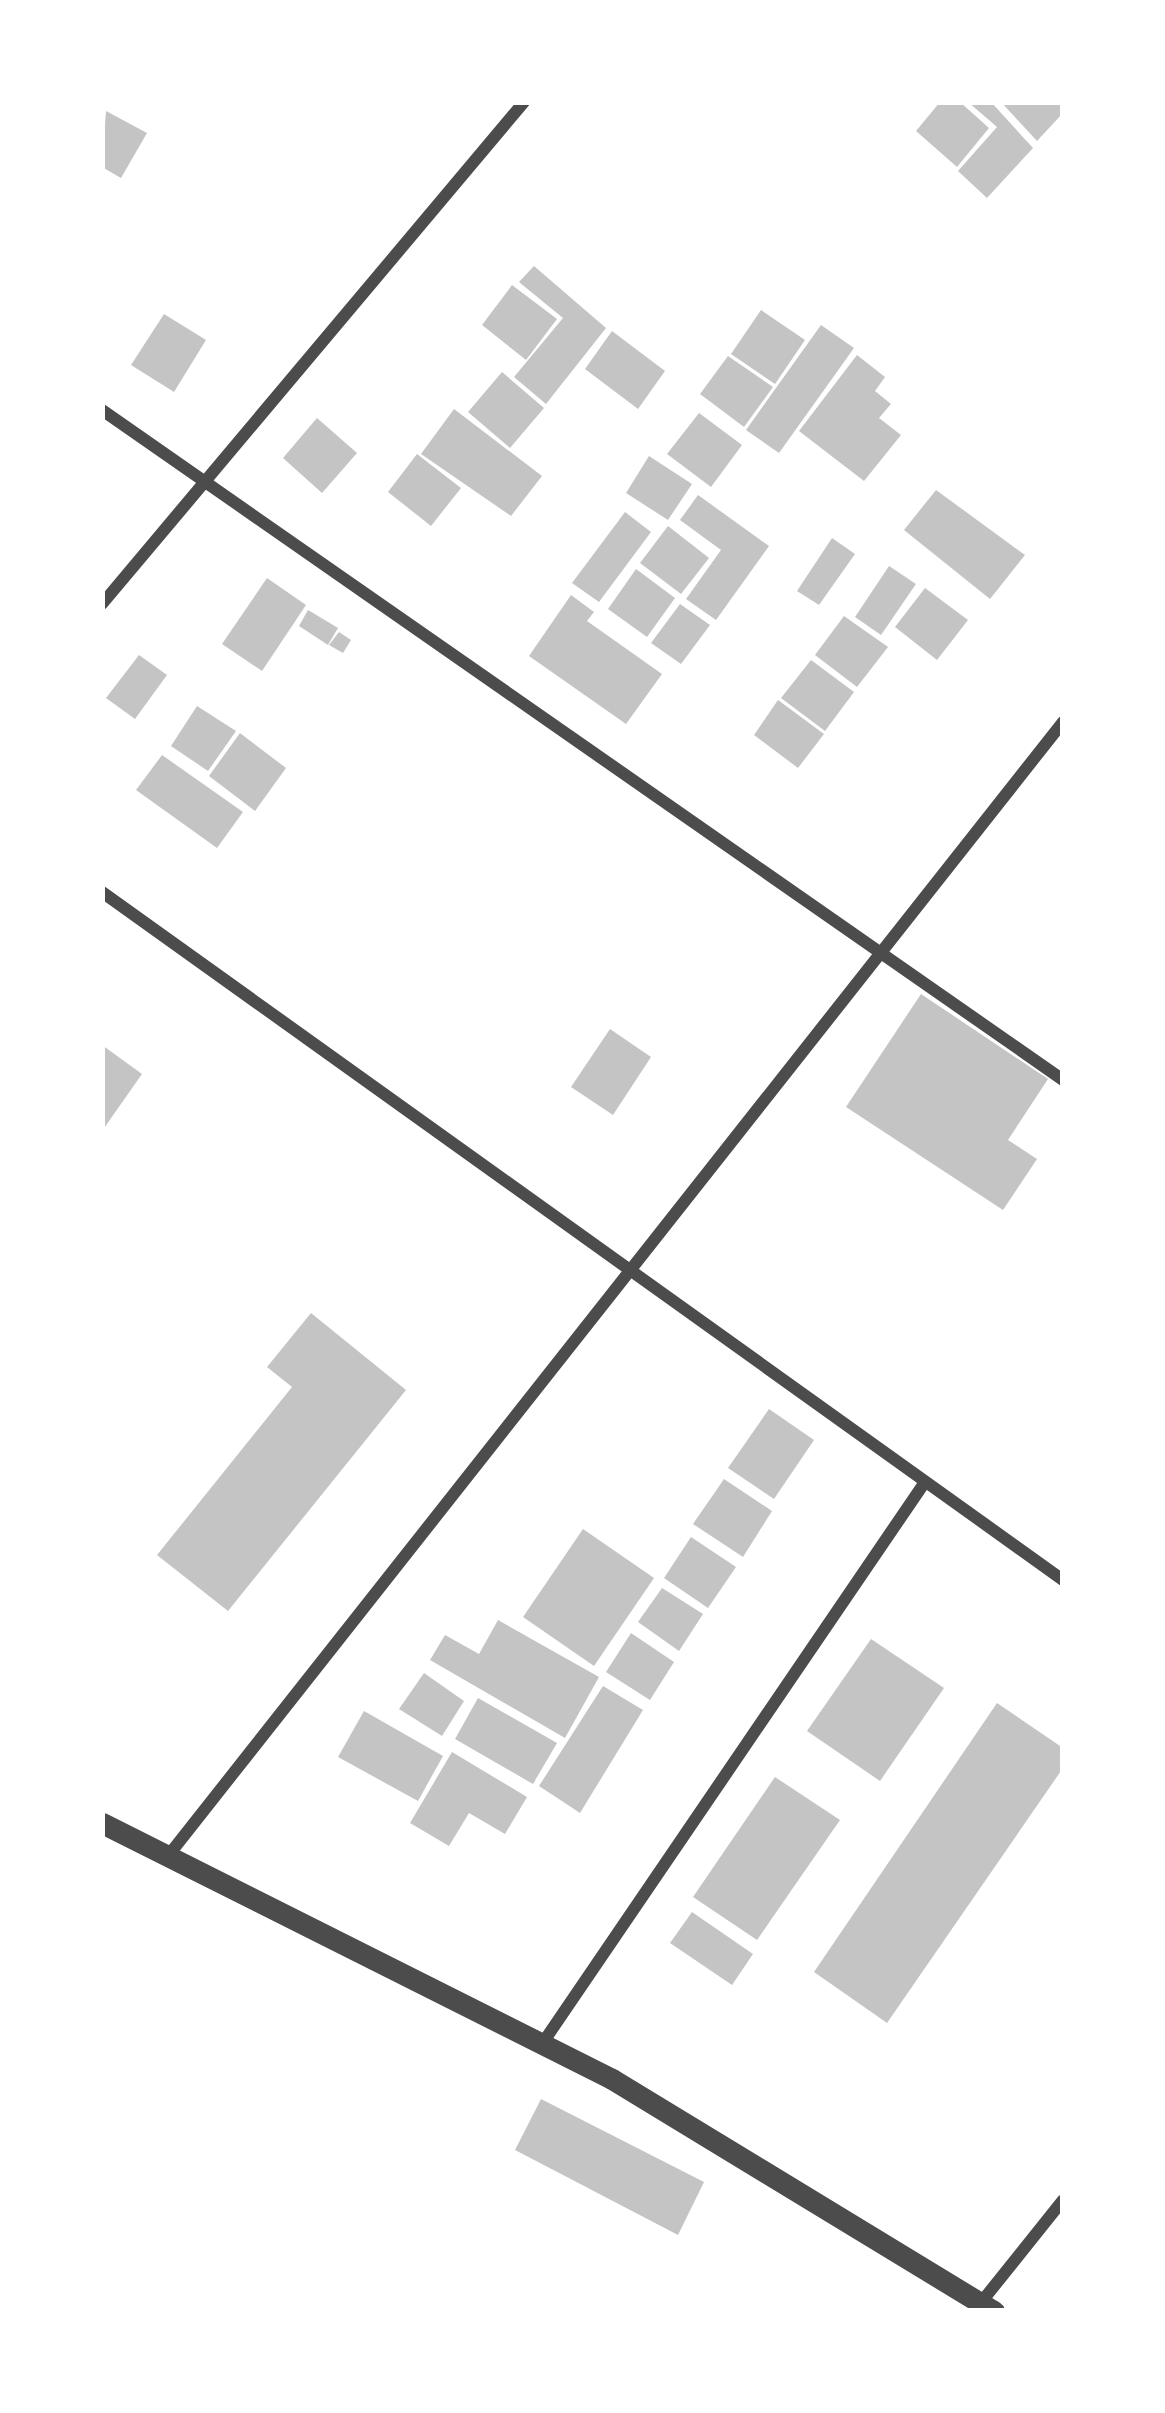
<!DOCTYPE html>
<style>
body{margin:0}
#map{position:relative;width:1165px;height:2413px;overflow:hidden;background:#fff;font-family:Spectral,serif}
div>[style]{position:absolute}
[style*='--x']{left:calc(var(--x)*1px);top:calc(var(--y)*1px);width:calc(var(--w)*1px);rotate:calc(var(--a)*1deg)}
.building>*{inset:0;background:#c4c4c4}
.minor>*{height:12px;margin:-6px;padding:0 6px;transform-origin:6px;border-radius:6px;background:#4c4c4c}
.tertiary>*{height:21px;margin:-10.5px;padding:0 10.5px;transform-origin:10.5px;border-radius:10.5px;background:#4c4c4c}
span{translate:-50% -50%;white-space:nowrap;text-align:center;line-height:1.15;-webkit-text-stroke:9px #fff;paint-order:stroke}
.frame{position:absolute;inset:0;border:105px solid #fff;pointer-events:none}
</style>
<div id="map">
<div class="building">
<i style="clip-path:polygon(940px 102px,960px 102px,989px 128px,957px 167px,916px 131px)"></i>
<i style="clip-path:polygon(968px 102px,991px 102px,1033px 148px,987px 198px,958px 171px,997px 127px)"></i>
<i style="clip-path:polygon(1001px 102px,1063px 102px,1063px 113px,1037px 141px)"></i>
<i style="clip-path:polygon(106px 111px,147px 133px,121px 178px,102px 167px)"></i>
<i style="clip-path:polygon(534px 266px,606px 328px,546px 404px,514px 377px,563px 318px,519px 282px)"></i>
<i style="clip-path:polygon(512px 285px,557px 319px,526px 360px,482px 325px)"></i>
<i style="clip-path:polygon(761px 310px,805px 340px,775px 384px,731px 354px)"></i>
<i style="clip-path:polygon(164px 314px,206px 340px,174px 392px,131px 365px)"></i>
<i style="clip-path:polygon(821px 325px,854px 348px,779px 453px,746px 430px)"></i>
<i style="clip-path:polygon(612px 331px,665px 371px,638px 409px,585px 369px)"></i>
<i style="clip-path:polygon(857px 355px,885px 377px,875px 391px,891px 404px,879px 418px,901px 435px,864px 481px,799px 431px)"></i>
<i style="clip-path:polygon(728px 356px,773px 387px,744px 427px,700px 394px)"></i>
<i style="clip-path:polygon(502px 372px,544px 408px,510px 448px,468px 412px)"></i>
<i style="clip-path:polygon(454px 409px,542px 476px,511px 516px,421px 454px)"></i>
<i style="clip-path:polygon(699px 413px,742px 445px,711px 487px,667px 454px)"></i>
<i style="clip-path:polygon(317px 418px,357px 453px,322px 493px,283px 458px)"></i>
<i style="clip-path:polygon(417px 454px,461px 488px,431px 526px,388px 492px)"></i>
<i style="clip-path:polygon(649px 456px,692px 484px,668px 520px,626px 493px)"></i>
<i style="clip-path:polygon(936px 490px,1025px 555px,990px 599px,904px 530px)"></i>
<i style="clip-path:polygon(698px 495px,769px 546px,716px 620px,686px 599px,721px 550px,680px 520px)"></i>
<i style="clip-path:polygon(625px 512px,651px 532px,599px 602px,572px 583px)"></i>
<i style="clip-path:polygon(668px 526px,709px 558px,681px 594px,640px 563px)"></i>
<i style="clip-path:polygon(832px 538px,855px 554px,819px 605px,797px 591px)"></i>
<i style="clip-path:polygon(889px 566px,916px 584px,881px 635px,855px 617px)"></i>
<i style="clip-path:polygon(636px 569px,675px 598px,647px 637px,608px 609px)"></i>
<i style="clip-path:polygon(267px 578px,306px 605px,262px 671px,222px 644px)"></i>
<i style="clip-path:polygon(925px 588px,968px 620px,937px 660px,895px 627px)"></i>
<i style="clip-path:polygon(571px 595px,594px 612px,587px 621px,662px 674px,626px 724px,529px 656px)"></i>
<i style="clip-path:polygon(680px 604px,710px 625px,681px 664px,651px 643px)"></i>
<i style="clip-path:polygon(308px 610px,338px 628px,328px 645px,299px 626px)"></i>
<i style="clip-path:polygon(844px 616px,888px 647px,857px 687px,815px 655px)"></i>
<i style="clip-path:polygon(339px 632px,351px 640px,343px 653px,329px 645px)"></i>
<i style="clip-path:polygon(139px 655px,167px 675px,135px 719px,106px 698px)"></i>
<i style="clip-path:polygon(811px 660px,854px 692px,825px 731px,781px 698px)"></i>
<i style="clip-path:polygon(778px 700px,824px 734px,798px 768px,754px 735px)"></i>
<i style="clip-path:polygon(197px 706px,236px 731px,208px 771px,171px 746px)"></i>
<i style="clip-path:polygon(240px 733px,286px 768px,255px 811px,209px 776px)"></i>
<i style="clip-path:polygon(162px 755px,243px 812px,217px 848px,136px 790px)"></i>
<i style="clip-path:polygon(921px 994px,1048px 1079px,1008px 1140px,1037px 1159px,1003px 1210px,846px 1107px)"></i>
<i style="clip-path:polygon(610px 1029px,651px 1057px,613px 1115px,571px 1087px)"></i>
<i style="clip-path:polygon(102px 1045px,142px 1074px,102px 1131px)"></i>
<i style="clip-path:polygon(311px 1313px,406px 1390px,228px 1611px,157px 1555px,292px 1387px,267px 1367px)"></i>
<i style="clip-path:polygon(769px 1409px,814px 1440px,774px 1499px,728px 1468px)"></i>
<i style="clip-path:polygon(724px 1479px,772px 1511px,743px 1557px,693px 1524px)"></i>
<i style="clip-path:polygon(583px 1529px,654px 1578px,594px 1666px,523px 1617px)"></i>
<i style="clip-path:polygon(691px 1537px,736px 1567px,708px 1608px,664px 1578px)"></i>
<i style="clip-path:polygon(662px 1588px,703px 1614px,679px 1651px,638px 1622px)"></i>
<i style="clip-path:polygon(498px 1620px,599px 1677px,565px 1738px,430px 1660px,445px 1635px,479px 1654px)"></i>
<i style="clip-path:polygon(631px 1633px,674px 1662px,650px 1700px,606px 1672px)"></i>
<i style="clip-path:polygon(871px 1639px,944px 1688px,880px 1781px,807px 1731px)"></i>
<i style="clip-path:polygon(424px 1673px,464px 1701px,442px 1736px,399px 1709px)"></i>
<i style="clip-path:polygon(603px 1686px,643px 1710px,580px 1813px,539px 1786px)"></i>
<i style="clip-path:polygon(478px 1698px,557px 1743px,533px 1784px,455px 1739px)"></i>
<i style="clip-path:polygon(997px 1703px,1063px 1748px,1063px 1768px,887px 2023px,814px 1972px)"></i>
<i style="clip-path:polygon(364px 1711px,443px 1756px,418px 1801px,338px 1757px)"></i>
<i style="clip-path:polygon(452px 1752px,527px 1797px,505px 1834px,469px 1813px,449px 1846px,410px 1823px)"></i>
<i style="clip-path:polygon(775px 1777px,840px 1820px,757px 1940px,693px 1897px)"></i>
<i style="clip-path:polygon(692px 1912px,753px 1954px,732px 1985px,670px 1943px)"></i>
<i style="clip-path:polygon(541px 2099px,704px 2182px,678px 2235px,515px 2150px)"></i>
</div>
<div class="minor">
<i style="--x:102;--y:410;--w:1172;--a:34.88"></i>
<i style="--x:102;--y:604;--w:656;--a:-49.95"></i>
<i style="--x:102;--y:892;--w:1182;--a:35.6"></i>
<i style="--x:168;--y:1856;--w:1445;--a:-51.72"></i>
<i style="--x:542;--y:2044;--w:680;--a:-55.73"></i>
<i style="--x:983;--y:2300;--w:128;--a:-51.3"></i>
</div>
<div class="tertiary">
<i style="--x:102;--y:1823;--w:571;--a:26.65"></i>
<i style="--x:612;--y:2079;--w:447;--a:31.3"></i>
</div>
<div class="frame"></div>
</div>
